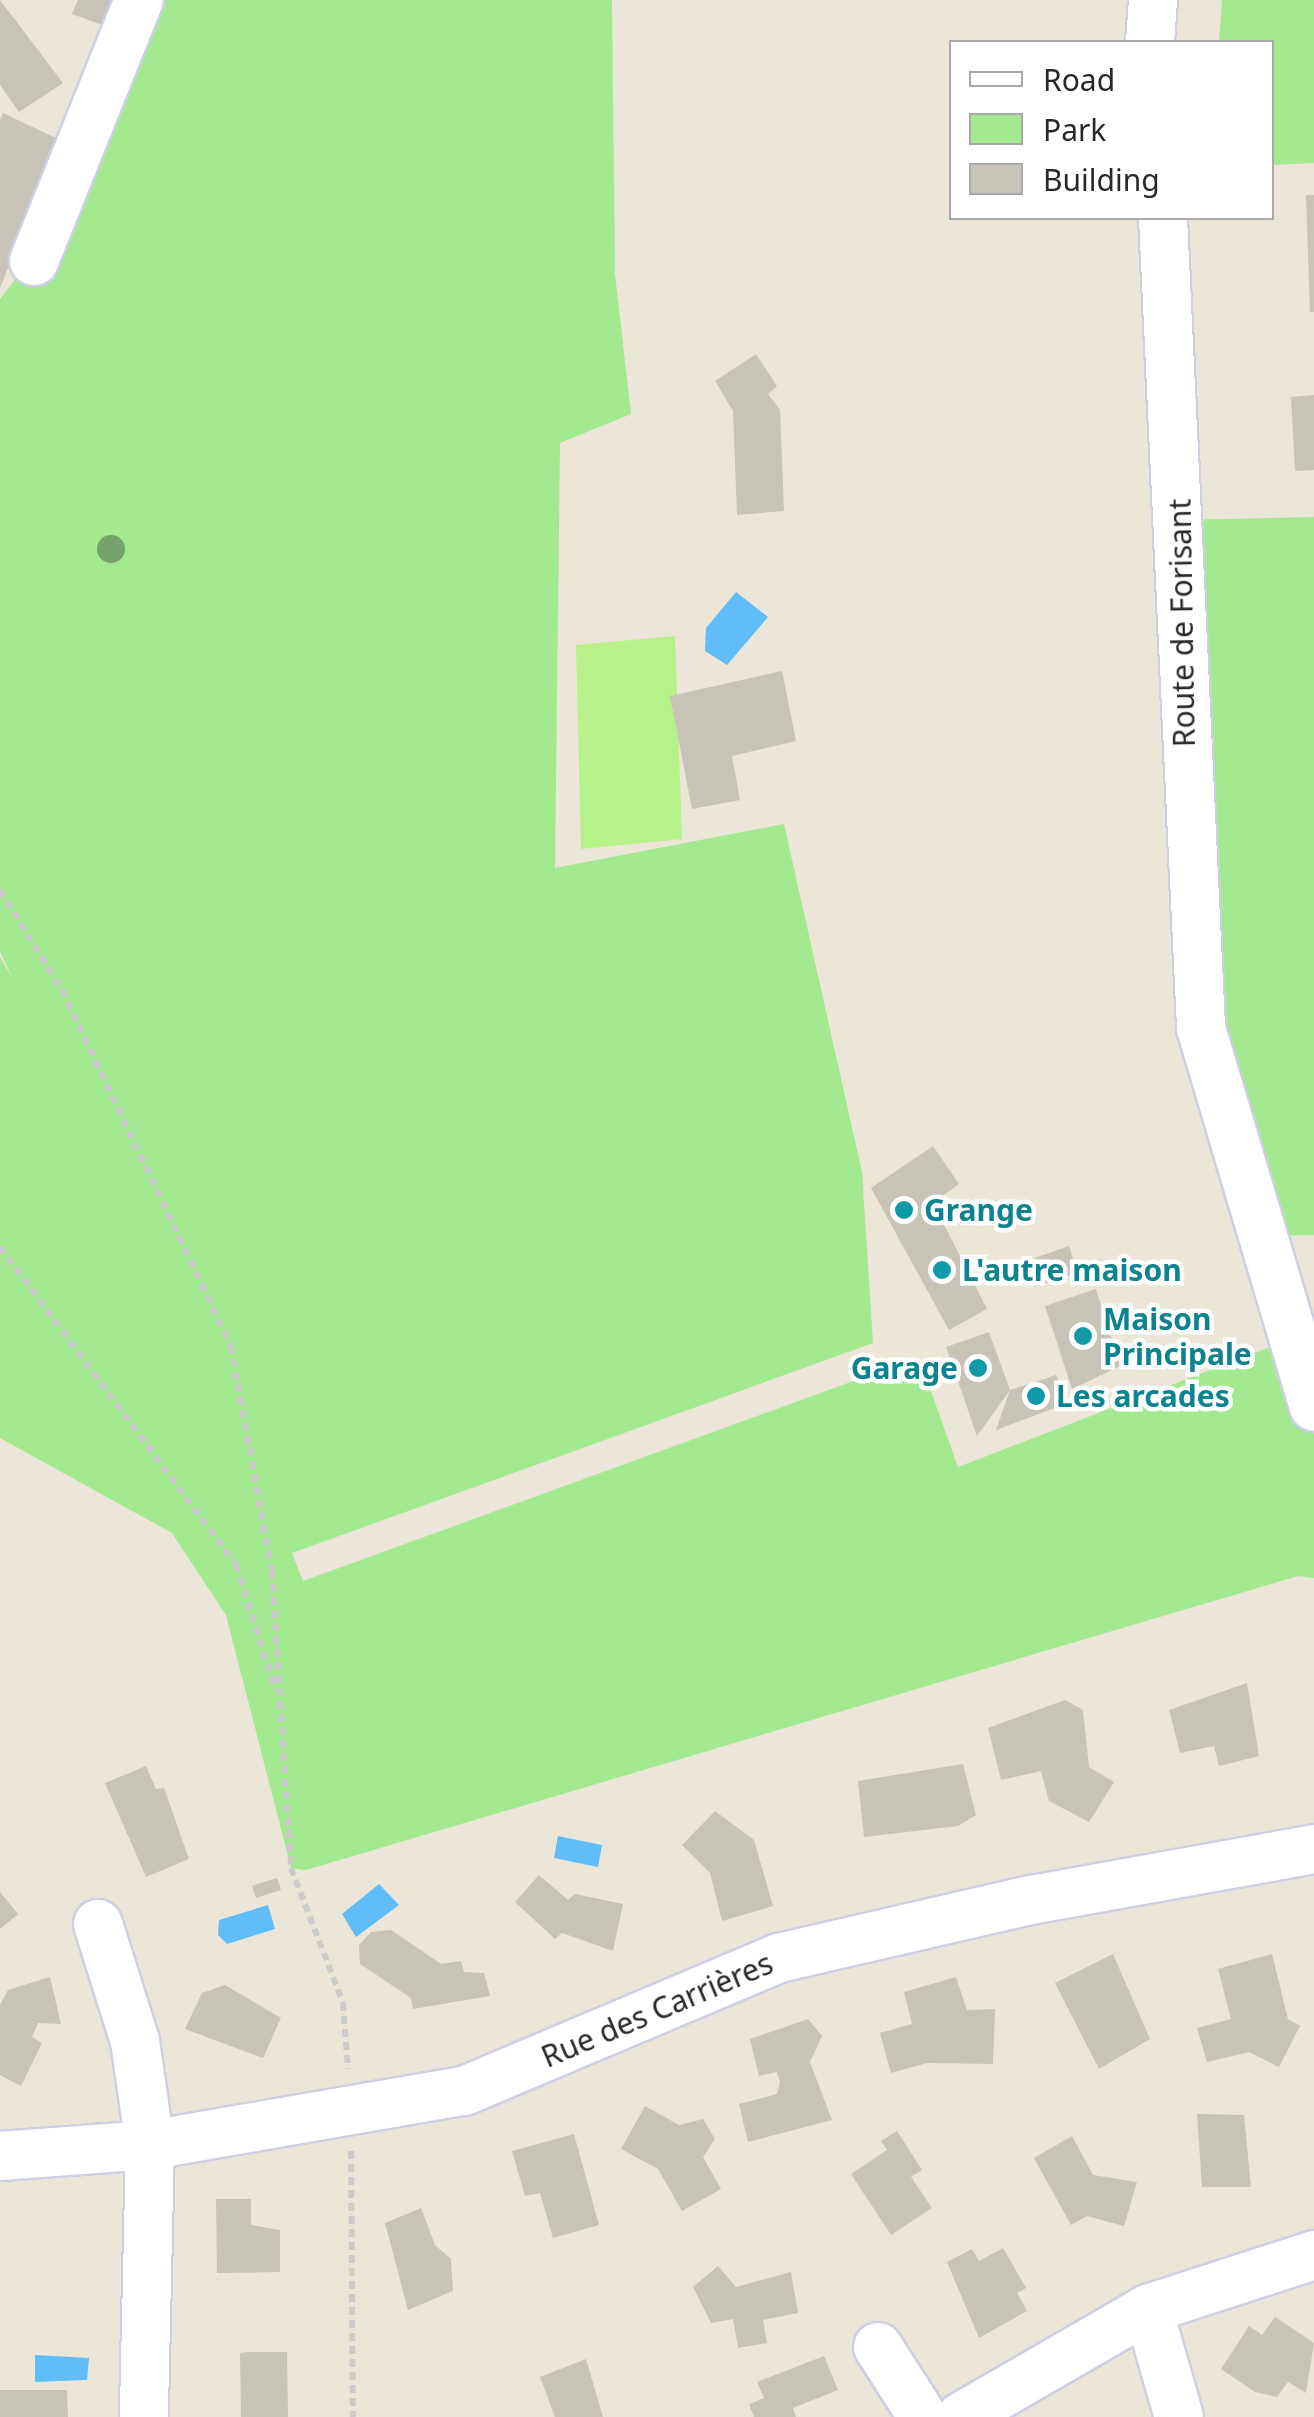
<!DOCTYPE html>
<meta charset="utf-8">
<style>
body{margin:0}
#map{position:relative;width:1314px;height:2417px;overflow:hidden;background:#ece6d8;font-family:"Noto Sans",sans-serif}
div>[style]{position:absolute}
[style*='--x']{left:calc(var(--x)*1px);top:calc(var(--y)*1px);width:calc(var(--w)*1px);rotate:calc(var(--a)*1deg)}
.green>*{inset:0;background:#a2e98f}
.pitch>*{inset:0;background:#b7f189}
.water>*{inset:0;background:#60bdf9}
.building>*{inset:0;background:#c7c3b8}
.path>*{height:6px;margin-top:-3px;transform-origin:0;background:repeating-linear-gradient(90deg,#cbcbcb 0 8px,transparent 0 13px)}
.roads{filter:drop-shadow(2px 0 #cdcfe3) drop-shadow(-2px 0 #cdcfe3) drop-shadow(0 2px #cdcfe3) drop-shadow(0 -2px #cdcfe3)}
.minor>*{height:48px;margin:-24px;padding:0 24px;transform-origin:24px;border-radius:24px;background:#fff}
.trees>*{width:28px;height:28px;margin:-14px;border-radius:50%;background:#78a26c}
.dots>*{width:28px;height:28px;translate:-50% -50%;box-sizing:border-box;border:5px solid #fff;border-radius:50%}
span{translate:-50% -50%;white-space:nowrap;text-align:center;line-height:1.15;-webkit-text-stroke:9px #fff;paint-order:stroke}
.street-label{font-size:30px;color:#282828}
.culture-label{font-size:30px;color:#0d838f;font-weight:700}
.left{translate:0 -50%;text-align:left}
.right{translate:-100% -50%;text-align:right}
.legend{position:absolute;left:949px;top:40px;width:325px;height:180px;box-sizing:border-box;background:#fff;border:2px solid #a9a9a9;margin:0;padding:12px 18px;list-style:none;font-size:30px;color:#282828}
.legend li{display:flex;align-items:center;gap:20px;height:50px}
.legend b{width:50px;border:2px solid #a9a9a9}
</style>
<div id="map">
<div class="green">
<i style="clip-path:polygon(139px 0,612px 0,615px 274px,631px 414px,560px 443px,555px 868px,784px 824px,862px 1172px,873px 1343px,292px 1553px,303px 1581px,884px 1370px,923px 1369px,958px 1467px,1296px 1337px,1314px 1407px,1314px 1578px,1298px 1576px,306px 1870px,291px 1868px,226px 1615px,172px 1533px,0 1438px,0 957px,12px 977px,0 951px,0 299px,37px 251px)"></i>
<i style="clip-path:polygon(1222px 0,1314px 0,1314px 163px,1272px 165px,1272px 42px,1219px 42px)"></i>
<i style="clip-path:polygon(1314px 517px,1314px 1235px,1265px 1236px,1201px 1028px,1179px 520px)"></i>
</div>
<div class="pitch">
<i style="clip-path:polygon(675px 636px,682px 839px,581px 849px,576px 645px)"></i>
</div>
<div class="water">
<i style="clip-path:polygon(736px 592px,768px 617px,727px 665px,705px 651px,706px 628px)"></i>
<i style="clip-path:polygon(558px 1836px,602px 1845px,598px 1867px,554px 1858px)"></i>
<i style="clip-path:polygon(379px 1884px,399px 1905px,356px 1937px,342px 1914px)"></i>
<i style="clip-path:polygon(268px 1905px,275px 1929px,227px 1944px,218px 1935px,219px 1920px)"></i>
<i style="clip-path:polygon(35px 2355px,89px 2358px,87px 2380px,35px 2382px)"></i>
</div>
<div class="building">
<i style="clip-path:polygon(0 0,63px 83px,19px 112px,0 85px)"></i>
<i style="clip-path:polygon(78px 0,123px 0,111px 28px,72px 14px)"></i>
<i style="clip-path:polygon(3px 113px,60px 140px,0 288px,0 120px)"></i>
<i style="clip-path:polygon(1306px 195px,1314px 195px,1314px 312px,1310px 312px)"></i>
<i style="clip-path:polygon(756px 354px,777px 386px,768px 394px,780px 410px,784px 511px,737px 515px,733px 411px,715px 381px)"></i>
<i style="clip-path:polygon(1314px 395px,1314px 470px,1295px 471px,1291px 397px)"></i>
<i style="clip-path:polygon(782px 671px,796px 741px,732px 756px,740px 800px,692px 809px,670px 696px)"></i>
<i style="clip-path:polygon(933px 1146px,959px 1184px,933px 1203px,987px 1309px,949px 1330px,871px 1188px)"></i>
<i style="clip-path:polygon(1069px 1246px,1077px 1273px,1035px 1287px,1026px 1261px)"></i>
<i style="clip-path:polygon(1096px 1289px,1120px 1366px,1072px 1389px,1045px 1306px)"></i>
<i style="clip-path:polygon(989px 1332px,1010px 1390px,977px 1436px,946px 1347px)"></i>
<i style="clip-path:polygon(1056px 1375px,1068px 1403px,996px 1430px,1010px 1390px)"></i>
<i style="clip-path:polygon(1247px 1683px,1259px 1756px,1219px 1766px,1214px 1746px,1180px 1753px,1169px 1710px)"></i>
<i style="clip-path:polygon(1065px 1700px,1083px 1710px,1089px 1767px,1114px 1782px,1089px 1822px,1049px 1801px,1041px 1771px,1001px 1780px,988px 1728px)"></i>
<i style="clip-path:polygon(963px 1764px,976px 1815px,958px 1826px,864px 1837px,858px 1781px)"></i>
<i style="clip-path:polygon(146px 1766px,156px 1789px,164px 1788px,189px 1859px,146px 1877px,105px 1783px)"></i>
<i style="clip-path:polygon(715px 1811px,754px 1840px,773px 1906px,722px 1921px,710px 1873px,682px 1845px)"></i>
<i style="clip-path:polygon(539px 1875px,568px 1900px,575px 1894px,623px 1904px,613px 1951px,562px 1933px,555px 1939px,515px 1902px)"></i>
<i style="clip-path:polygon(277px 1878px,281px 1890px,256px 1898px,252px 1886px)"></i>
<i style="clip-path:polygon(0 1892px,18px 1914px,0 1929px)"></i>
<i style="clip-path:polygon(391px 1930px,441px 1964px,461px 1961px,464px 1972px,484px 1973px,490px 1996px,413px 2009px,411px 1998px,360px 1964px,359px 1945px,371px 1932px)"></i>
<i style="clip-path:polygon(1113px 1954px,1150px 2039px,1099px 2069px,1055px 1983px)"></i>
<i style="clip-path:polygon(1272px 1954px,1288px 2019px,1300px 2026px,1279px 2067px,1249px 2052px,1207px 2062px,1197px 2028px,1231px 2019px,1218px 1969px)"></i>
<i style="clip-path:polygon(50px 1977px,61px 2024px,38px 2023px,32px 2037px,42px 2043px,21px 2086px,0 2075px,0 2005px,8px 1990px)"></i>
<i style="clip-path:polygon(956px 1977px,967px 2010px,995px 2009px,993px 2064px,927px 2063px,891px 2073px,880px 2033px,912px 2024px,904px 1992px)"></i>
<i style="clip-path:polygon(225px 1985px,281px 2018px,263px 2058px,185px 2029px,202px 1993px)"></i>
<i style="clip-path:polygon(808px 2019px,822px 2036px,810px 2062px,832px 2120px,748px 2142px,739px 2104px,777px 2094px,780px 2082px,777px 2072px,759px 2076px,750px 2039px)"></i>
<i style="clip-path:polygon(645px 2106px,679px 2125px,703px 2119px,715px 2139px,703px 2157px,721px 2189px,682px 2211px,658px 2169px,621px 2149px)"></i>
<i style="clip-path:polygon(1197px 2114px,1244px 2115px,1251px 2187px,1202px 2187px)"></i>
<i style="clip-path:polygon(897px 2131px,922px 2170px,911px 2177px,932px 2208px,891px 2235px,851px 2174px,887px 2150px,881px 2141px)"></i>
<i style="clip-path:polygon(574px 2134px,599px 2225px,553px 2238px,540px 2193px,525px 2196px,512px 2151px)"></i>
<i style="clip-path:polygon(1072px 2136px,1093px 2175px,1137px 2182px,1124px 2226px,1087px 2216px,1071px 2225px,1034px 2158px)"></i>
<i style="clip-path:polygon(216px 2199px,251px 2199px,251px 2225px,280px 2230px,280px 2272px,217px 2273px)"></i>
<i style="clip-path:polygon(421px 2208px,435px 2245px,451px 2259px,453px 2291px,408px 2310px,385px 2223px)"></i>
<i style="clip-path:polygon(1003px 2248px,1026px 2288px,1017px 2293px,1027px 2311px,979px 2338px,947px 2262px,972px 2249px,979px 2261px)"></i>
<i style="clip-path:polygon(718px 2266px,736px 2287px,791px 2272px,798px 2313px,763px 2320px,767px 2343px,738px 2348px,733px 2319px,711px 2323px,693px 2287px)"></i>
<i style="clip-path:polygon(1275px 2317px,1314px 2343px,1306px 2393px,1288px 2382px,1277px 2397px,1255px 2392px,1221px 2369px,1249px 2326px,1262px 2335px)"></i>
<i style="clip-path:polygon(247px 2352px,287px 2352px,288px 2417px,241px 2417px,240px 2353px)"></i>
<i style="clip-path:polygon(824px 2356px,838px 2390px,793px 2408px,796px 2417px,754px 2417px,749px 2404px,764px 2398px,757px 2382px)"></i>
<i style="clip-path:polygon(586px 2359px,603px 2417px,555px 2417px,540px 2377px)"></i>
<i style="clip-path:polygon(0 2390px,67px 2390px,68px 2417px,0 2417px)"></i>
</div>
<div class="path">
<i style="--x:0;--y:890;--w:118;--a:58.2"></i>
<i style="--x:62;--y:990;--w:394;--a:64.6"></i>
<i style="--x:231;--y:1346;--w:229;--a:79.7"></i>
<i style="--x:272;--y:1571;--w:298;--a:86.3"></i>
<i style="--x:291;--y:1868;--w:145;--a:68.9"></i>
<i style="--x:343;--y:2003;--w:66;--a:85.7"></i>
<i style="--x:0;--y:1247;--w:396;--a:53.4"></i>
<i style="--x:236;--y:1565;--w:131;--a:72.3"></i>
<i style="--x:351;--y:2151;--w:266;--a:89.6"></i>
</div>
<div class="roads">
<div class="minor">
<i style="--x:1150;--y:42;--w:42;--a:-85.9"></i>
<i style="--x:1163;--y:218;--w:811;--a:87.31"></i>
<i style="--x:1201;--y:1028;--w:395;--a:73.4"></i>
<i style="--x:34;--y:261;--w:281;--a:-68.1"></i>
<i style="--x:98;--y:1924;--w:123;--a:72.5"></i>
<i style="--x:135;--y:2041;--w:105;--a:81.8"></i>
<i style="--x:150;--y:2145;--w:272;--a:91.3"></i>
<i style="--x:0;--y:2156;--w:150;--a:-4.2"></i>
<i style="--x:150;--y:2145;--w:319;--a:-9.8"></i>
<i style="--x:464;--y:2091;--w:342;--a:-22.9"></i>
<i style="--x:779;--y:1958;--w:259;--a:-13"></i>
<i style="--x:1031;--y:1900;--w:288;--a:-10.2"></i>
<i style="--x:1148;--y:2309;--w:112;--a:74"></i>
<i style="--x:878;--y:2347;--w:83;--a:57.3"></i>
<i style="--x:961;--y:2417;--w:216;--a:-30"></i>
<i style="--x:1148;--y:2309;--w:175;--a:-18"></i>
</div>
</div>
<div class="trees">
<i style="left:111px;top:549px"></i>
</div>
<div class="dots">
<i style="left:904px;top:1210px;background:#0f9aa8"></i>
<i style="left:942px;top:1270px;background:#0f9aa8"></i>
<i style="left:1083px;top:1336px;background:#0f9aa8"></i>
<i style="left:978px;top:1368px;background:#0f9aa8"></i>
<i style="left:1036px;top:1396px;background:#0f9aa8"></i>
</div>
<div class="street-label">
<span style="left:1182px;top:623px;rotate:-91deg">Route de Forisant</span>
<span style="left:657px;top:2010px;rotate:-23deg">Rue des Carrières</span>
</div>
<div class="culture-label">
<span class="left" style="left:924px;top:1210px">Grange</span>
<span class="left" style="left:962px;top:1270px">L'autre maison</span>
<span class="left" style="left:1103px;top:1336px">Maison<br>Principale</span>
<span class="right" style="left:958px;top:1368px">Garage</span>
<span class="left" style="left:1056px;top:1396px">Les arcades</span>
</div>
<ul class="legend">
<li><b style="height:12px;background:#fff"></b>Road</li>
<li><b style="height:28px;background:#a2e98f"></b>Park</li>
<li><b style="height:28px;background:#c7c3b8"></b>Building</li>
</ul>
</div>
